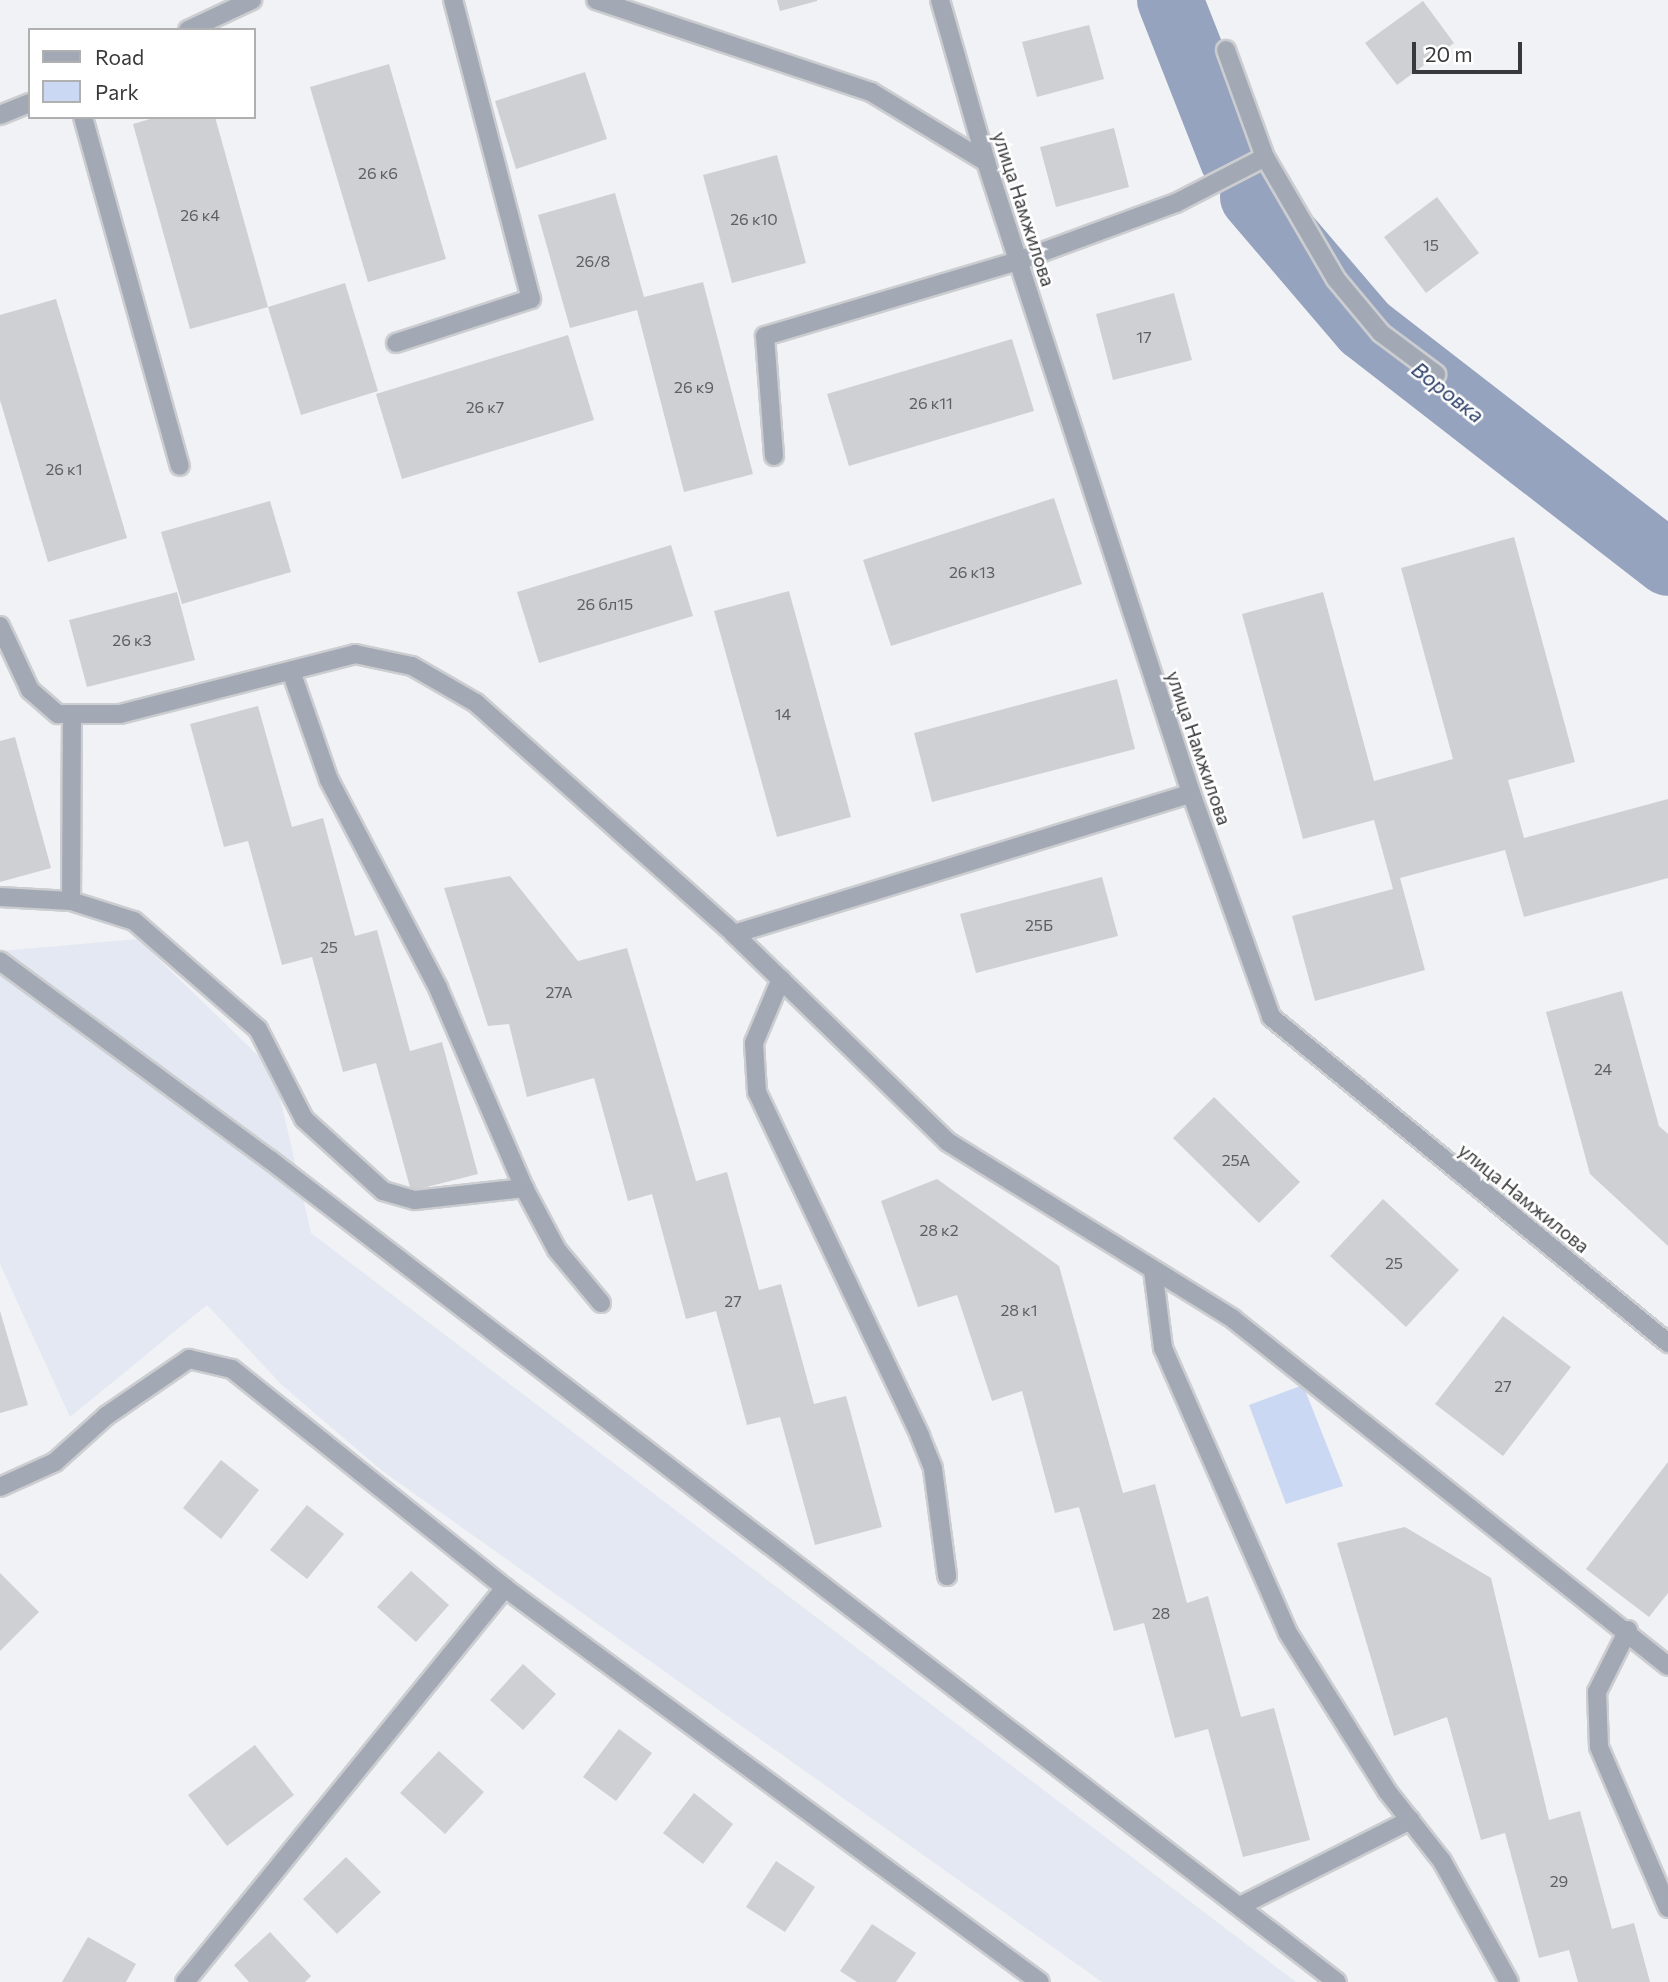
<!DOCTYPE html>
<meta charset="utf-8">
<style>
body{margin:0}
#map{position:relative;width:1668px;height:1982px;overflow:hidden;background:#f1f2f5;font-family:Commissioner,sans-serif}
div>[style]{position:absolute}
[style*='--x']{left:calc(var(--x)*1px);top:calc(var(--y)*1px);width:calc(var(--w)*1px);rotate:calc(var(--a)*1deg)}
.built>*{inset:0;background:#e3e8f2}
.green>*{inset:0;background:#cad8f3}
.river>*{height:66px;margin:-33px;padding:0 33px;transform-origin:33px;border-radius:33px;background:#95a3be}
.building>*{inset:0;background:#cfd0d3}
.roads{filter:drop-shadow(2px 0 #cccdd0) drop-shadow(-2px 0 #cccdd0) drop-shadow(0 2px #cccdd0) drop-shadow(0 -2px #cccdd0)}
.lane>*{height:18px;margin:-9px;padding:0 9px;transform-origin:9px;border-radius:9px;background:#a2a9b5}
.street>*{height:18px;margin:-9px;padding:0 9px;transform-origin:9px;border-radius:9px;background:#a2a9b5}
span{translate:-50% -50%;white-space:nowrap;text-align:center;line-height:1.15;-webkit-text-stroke:5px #fff;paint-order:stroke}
.number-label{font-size:16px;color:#5e5f61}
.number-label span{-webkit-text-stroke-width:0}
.street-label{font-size:19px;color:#39393b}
.water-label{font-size:21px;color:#2b3f67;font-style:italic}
.legend{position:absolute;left:28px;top:28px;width:228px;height:91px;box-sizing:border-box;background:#fff;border:2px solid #b0b0b1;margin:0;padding:9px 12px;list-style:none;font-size:21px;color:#39393b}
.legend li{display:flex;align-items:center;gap:14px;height:35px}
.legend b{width:35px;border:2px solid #b0b0b1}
.scale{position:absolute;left:1412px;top:42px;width:110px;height:32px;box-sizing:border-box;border:4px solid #39393b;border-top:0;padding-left:9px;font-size:21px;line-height:24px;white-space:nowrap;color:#39393b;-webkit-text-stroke:5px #fff;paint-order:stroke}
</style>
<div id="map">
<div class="built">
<i style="clip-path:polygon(138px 939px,274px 1071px,311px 1233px,1296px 1982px,1102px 1982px,381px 1470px,282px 1385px,207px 1305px,70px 1417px,0 1264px,0 951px)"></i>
</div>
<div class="green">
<i style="clip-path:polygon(1303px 1385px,1343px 1486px,1286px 1504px,1249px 1405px)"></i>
</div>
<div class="river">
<i style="--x:1170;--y:0;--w:172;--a:68.5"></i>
<i style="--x:1253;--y:197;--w:172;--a:49.5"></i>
<i style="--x:1365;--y:328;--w:383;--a:37.8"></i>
</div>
<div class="building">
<i style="clip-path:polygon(777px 0,817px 0,817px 1px,780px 11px)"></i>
<i style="clip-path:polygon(1423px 1px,1454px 43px,1397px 85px,1365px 43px)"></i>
<i style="clip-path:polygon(1089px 25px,1104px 79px,1037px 97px,1022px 42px)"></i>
<i style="clip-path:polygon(389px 64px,446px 259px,368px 282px,310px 87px)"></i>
<i style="clip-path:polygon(585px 72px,607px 139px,516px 169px,495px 101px)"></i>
<i style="clip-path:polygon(157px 117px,215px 117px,268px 307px,190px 329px,133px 124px)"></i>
<i style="clip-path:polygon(1114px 128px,1129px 187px,1056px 207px,1040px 147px)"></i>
<i style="clip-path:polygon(777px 155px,806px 263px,732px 283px,703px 175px)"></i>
<i style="clip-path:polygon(615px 193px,644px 297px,703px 282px,753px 474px,684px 492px,637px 310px,570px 328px,538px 215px)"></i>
<i style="clip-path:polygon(1437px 197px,1479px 253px,1426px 293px,1384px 237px)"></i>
<i style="clip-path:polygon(345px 283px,378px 391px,301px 415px,268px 307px)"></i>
<i style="clip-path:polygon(1174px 293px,1192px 360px,1113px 380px,1096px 314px)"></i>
<i style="clip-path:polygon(56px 299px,127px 538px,48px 562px,0 400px,0 315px)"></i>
<i style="clip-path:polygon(568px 335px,594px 420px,402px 479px,376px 394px)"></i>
<i style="clip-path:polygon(1012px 339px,1034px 411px,849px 466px,827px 394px)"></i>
<i style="clip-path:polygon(1054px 498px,1082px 584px,891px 646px,863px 560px)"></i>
<i style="clip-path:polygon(270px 501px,291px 572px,182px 604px,161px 532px)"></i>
<i style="clip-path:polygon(1514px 537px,1575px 762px,1508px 780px,1524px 838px,1668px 799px,1668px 878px,1524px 917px,1505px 850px,1400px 878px,1425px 970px,1315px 1001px,1292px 916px,1393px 889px,1374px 820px,1303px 839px,1242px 614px,1323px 592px,1374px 781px,1453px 759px,1401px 568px)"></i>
<i style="clip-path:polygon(671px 545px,693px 616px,539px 663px,517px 592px)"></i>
<i style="clip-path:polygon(789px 591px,851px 817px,777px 837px,714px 611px)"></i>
<i style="clip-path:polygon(177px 592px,195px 660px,87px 687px,69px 620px)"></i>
<i style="clip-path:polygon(1117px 679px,1135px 749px,932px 802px,914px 733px)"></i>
<i style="clip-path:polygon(258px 706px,292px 827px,323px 818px,355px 936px,377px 930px,410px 1051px,442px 1042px,478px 1174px,411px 1191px,376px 1063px,343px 1072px,312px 957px,282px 965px,248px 841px,224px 847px,190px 724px)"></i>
<i style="clip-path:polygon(15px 737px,51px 868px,0 882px,0 741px)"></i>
<i style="clip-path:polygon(510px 876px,578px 961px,627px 948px,696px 1181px,727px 1172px,759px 1290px,781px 1284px,814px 1404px,846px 1396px,882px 1527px,815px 1545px,780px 1417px,747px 1425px,716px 1311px,686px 1319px,652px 1194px,628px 1201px,594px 1078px,527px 1097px,509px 1024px,488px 1026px,444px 888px)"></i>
<i style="clip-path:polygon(1102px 877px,1118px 936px,976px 973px,960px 914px)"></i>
<i style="clip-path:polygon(1622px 991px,1659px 1126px,1668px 1134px,1668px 1246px,1590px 1174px,1546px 1012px)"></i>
<i style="clip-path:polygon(1214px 1097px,1300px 1182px,1259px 1223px,1173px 1138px)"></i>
<i style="clip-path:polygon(937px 1179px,1059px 1266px,1123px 1493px,1155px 1484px,1187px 1603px,1208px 1596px,1241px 1717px,1274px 1708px,1310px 1840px,1243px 1857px,1208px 1729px,1175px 1738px,1144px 1623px,1114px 1631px,1079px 1507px,1055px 1513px,1022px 1391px,992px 1401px,957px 1295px,918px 1307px,881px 1201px)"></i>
<i style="clip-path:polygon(1383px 1199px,1459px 1270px,1406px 1327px,1330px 1256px)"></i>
<i style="clip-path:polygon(0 1311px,28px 1405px,0 1413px)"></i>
<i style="clip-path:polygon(1503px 1316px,1571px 1367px,1503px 1456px,1435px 1404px)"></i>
<i style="clip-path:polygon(221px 1460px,259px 1490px,221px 1539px,183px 1508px)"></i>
<i style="clip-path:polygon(1668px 1462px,1668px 1593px,1649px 1617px,1586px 1569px)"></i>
<i style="clip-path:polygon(307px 1505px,344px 1534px,307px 1579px,270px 1550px)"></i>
<i style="clip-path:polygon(1405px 1527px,1491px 1578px,1549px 1820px,1580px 1811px,1612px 1929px,1634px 1923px,1650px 1982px,1578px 1982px,1569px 1950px,1539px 1958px,1505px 1833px,1481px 1840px,1447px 1717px,1394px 1736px,1337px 1543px)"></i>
<i style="clip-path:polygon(411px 1571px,449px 1605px,416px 1642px,377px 1607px)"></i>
<i style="clip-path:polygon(0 1573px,39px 1612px,0 1651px)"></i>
<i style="clip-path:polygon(523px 1664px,556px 1694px,523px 1730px,490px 1700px)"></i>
<i style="clip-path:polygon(619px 1729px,652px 1753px,616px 1801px,583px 1777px)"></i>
<i style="clip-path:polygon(255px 1745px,294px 1795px,227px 1846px,188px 1795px)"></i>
<i style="clip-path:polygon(439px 1751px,484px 1792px,445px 1834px,400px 1793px)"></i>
<i style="clip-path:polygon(694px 1793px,733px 1824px,703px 1864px,663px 1833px)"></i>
<i style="clip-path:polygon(346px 1857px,381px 1892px,337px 1934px,303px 1899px)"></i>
<i style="clip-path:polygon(776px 1861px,815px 1887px,785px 1932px,746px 1907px)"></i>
<i style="clip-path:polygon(872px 1924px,916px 1953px,896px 1982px,857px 1982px,840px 1971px)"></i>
<i style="clip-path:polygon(270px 1932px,311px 1976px,305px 1982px,249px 1982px,234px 1965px)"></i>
<i style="clip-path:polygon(88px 1937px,136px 1964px,126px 1982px,62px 1982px)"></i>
</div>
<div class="roads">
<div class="lane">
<i style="--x:83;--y:117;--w:362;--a:74.5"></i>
<i style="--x:396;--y:343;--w:142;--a:-18.1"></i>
<i style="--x:531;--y:299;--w:309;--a:-104.6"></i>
<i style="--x:774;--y:456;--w:120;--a:-94.3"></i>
<i style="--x:765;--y:336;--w:264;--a:-16.5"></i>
</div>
<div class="street">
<i style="--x:596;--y:0;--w:290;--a:18.5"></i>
<i style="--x:871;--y:92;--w:135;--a:31.3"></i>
<i style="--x:940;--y:0;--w:168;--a:74.1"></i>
<i style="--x:986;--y:162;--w:663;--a:72"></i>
<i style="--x:1191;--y:793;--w:238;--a:70.3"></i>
<i style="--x:1271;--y:1017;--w:514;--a:39.39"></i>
<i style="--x:188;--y:30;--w:71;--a:-25.1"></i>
<i style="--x:1226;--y:50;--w:114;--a:70"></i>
<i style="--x:1265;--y:157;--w:141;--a:59.8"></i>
<i style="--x:1336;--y:279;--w:70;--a:50.2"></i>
<i style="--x:1381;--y:333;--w:69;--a:36.7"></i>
<i style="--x:0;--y:115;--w:32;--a:-22"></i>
<i style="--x:1018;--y:261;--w:168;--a:-20.2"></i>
<i style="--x:1176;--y:203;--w:100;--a:-27.3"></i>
<i style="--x:0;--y:626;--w:71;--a:64.9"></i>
<i style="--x:30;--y:690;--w:37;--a:41"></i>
<i style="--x:58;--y:714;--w:62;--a:0"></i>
<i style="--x:120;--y:714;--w:243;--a:-14.3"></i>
<i style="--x:355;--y:654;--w:58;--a:11.9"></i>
<i style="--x:412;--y:666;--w:74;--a:30"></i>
<i style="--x:476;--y:703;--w:346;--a:41.8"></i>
<i style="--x:734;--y:934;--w:298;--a:44.2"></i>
<i style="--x:948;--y:1142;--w:335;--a:31.8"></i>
<i style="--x:1233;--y:1319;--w:556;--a:38.58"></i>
<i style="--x:291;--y:671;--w:115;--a:70.8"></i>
<i style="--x:329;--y:780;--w:235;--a:62.3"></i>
<i style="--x:438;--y:988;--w:218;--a:66.7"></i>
<i style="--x:524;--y:1188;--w:70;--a:62"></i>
<i style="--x:557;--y:1250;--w:69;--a:50.3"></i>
<i style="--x:0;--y:897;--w:71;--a:3.2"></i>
<i style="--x:71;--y:901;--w:66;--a:17.6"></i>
<i style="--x:134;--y:921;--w:164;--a:41.1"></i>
<i style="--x:258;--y:1029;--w:101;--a:62.9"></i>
<i style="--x:304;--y:1119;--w:107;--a:42.3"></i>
<i style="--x:383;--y:1191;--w:33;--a:16"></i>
<i style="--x:415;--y:1200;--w:110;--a:-6.3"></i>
<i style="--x:71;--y:901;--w:187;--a:-89.7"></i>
<i style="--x:734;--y:934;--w:478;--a:-17.1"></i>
<i style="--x:0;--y:961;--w:334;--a:36.4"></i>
<i style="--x:269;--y:1159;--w:1348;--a:37.62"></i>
<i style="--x:781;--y:979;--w:69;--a:112.9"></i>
<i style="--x:754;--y:1043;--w:49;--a:86.5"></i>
<i style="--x:757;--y:1092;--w:381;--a:64.6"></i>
<i style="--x:920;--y:1436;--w:35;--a:68"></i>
<i style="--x:933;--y:1469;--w:108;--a:82.5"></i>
<i style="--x:1153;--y:1270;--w:79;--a:82.7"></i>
<i style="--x:1163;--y:1348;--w:311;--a:66.3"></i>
<i style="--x:1288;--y:1633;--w:186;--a:57.9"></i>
<i style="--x:1387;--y:1791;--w:89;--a:51.8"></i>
<i style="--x:1442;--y:1861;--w:138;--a:61"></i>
<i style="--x:0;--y:1487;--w:60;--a:-24.4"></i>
<i style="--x:55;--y:1462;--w:69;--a:-42"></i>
<i style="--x:106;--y:1416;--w:101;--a:-34.5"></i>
<i style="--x:189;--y:1359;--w:44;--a:13.1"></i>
<i style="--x:232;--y:1369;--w:350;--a:38.7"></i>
<i style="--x:505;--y:1588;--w:664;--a:36.37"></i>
<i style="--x:1628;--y:1630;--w:69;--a:116.6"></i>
<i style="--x:1597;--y:1692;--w:55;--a:87.9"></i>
<i style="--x:1599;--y:1747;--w:175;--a:66.8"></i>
<i style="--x:1240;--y:1906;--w:191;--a:-26.8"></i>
<i style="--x:185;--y:1982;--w:508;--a:-50.92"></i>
</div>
</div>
<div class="number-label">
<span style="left:378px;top:173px">26 к6</span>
<span style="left:200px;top:215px">26 к4</span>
<span style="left:754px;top:219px">26 к10</span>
<span style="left:1431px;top:245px">15</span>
<span style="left:593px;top:261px">26/8</span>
<span style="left:1144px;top:337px">17</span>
<span style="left:694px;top:387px">26 к9</span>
<span style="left:931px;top:403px">26 к11</span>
<span style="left:485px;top:407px">26 к7</span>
<span style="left:64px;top:469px">26 к1</span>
<span style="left:972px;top:572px">26 к13</span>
<span style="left:605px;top:604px">26 бл15</span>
<span style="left:132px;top:640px">26 к3</span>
<span style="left:783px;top:714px">14</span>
<span style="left:1039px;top:925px">25Б</span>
<span style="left:329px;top:947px">25</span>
<span style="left:559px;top:992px">27А</span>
<span style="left:1603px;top:1069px">24</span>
<span style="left:1236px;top:1160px">25А</span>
<span style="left:939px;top:1230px">28 к2</span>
<span style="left:1394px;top:1263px">25</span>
<span style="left:733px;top:1301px">27</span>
<span style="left:1019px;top:1310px">28 к1</span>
<span style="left:1503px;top:1386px">27</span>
<span style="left:1161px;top:1613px">28</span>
<span style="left:1559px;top:1881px">29</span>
</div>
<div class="street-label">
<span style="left:1024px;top:209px;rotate:72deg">улица Намжилова</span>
<span style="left:1199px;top:748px;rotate:71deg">улица Намжилова</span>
<span style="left:1524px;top:1198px;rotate:39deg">улица Намжилова</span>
</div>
<div class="water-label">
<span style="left:1448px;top:392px;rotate:38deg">Воровка</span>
</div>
<ul class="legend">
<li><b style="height:9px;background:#a2a9b5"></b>Road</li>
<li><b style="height:19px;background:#cad8f3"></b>Park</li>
</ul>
<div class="scale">20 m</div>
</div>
